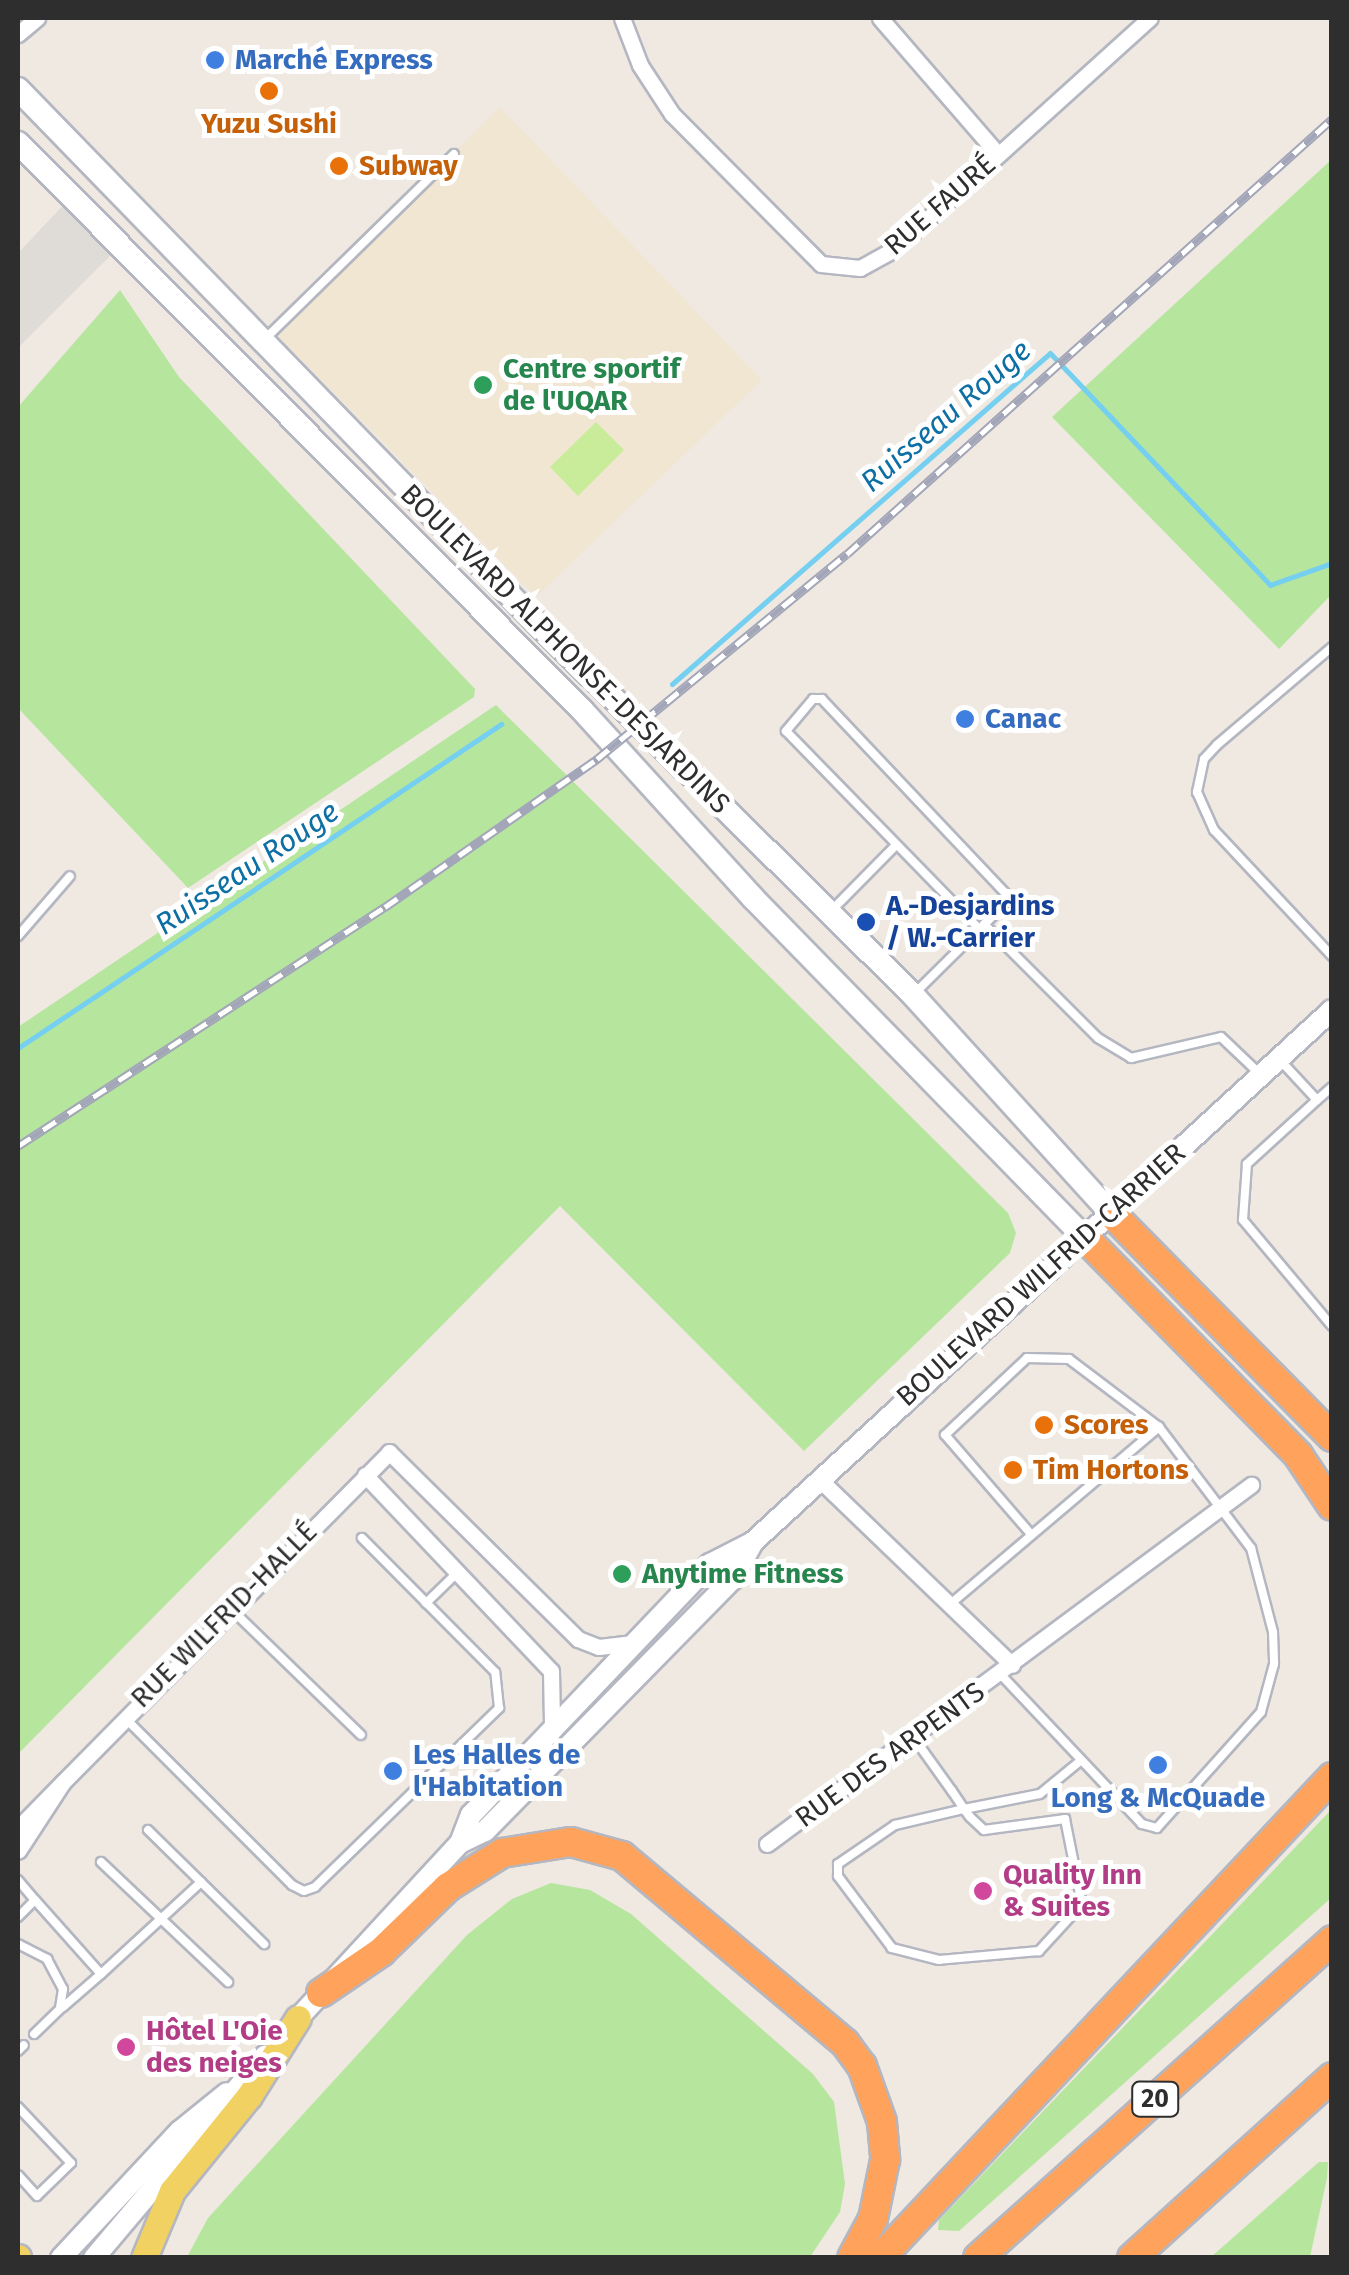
<!DOCTYPE html>
<meta charset="utf-8">
<style>
body{margin:0}
#map{position:relative;width:1349px;height:2275px;overflow:hidden;background:#efe9e1;font-family:"Fira Sans",sans-serif}
div>[style]{position:absolute}
[style*='--x']{left:calc(var(--x)*1px);top:calc(var(--y)*1px);width:calc(var(--w)*1px);rotate:calc(var(--a)*1deg)}
.education>*{inset:0;background:#f0e6d1}
.green>*{inset:0;background:#b6e59e}
.pitch>*{inset:0;background:#c9ec9a}
.plaza>*{inset:0;background:#dfdcd8}
.stream>*{height:5px;margin:-2.5px;padding:0 2.5px;transform-origin:2.5px;border-radius:2.5px;background:#75cff0}
.roads{filter:drop-shadow(2px 0 #b4b7c1) drop-shadow(-2px 0 #b4b7c1) drop-shadow(0 2px #b4b7c1) drop-shadow(0 -2px #b4b7c1)}
.service>*{height:8px;margin:-4px;padding:0 4px;transform-origin:4px;border-radius:4px;background:#fff}
.minor>*{height:15px;margin:-7.5px;padding:0 7.5px;transform-origin:7.5px;border-radius:7.5px;background:#fff}
.tertiary>*{height:20px;margin:-10px;padding:0 10px;transform-origin:10px;border-radius:10px;background:#fff}
.secondary>*{height:22px;margin:-11px;padding:0 11px;transform-origin:11px;border-radius:11px;background:#fff}
.primary>*{height:25px;margin:-12.5px;padding:0 12.5px;transform-origin:12.5px;border-radius:12.5px;background:#f2d163}
.motorway>*{height:28px;margin:-14px;padding:0 14px;transform-origin:14px;border-radius:14px;background:#ffa35c}
.rail>*{height:9px;margin-top:-4.5px;transform-origin:0;background:repeating-linear-gradient(90deg,#fff 0 15px,#a3a6b8 0 30px);box-sizing:border-box;border-block:2px solid #a3a6b8}
.dots>*{width:28px;height:28px;translate:-50% -50%;box-sizing:border-box;border:5px solid #fff;border-radius:50%}
span{translate:-50% -50%;white-space:nowrap;text-align:center;line-height:1.15;-webkit-text-stroke:10px #fff;paint-order:stroke}
.shield-label span{padding:2px 8px;background:#fff;border:2px solid;border-radius:8px;-webkit-text-stroke-width:0}
.shield-label{font-size:25px;color:#2e2e2e;font-weight:700}
.shop-label{font-size:28px;color:#366cbe;font-weight:700}
.left{translate:0 -50%;text-align:left}
.food-label{font-size:28px;color:#c56008;font-weight:700}
.street-label{font-size:28px;color:#2e2e2e}
.leisure-label{font-size:28px;color:#27864d;font-weight:700}
.transit-label{font-size:28px;color:#164399;font-weight:700}
.hotel-label{font-size:28px;color:#b23c85;font-weight:700}
.water-label{font-size:30px;color:#0d6fa3;font-style:italic}
.frame{position:absolute;inset:0;border:20px solid #2e2e2e;pointer-events:none}
</style>
<div id="map">
<div class="education">
<i style="clip-path:polygon(500px 107px,762px 380px,536px 597px,273px 331px)"></i>
</div>
<div class="green">
<i style="clip-path:polygon(1331px 160px,1331px 595px,1279px 649px,1052px 417px)"></i>
<i style="clip-path:polygon(120px 290px,179px 377px,475px 689px,474px 697px,188px 888px,18px 708px,18px 407px)"></i>
<i style="clip-path:polygon(496px 705px,1008px 1213px,1016px 1233px,1010px 1253px,804px 1451px,560px 1206px,18px 1754px,18px 1027px)"></i>
<i style="clip-path:polygon(1331px 1810px,1331px 1898px,959px 2231px,938px 2230px,939px 2220px)"></i>
<i style="clip-path:polygon(551px 1883px,590px 1890px,631px 1914px,813px 2074px,834px 2102px,845px 2184px,840px 2212px,810px 2257px,187px 2257px,208px 2218px,467px 1935px,512px 1899px)"></i>
<i style="clip-path:polygon(1319px 2162px,1328px 2162px,1327px 2178px,1310px 2257px,1211px 2257px)"></i>
</div>
<div class="pitch">
<i style="clip-path:polygon(596px 422px,624px 450px,578px 496px,550px 467px)"></i>
</div>
<div class="plaza">
<i style="clip-path:polygon(71px 197px,120px 246px,18px 348px,18px 253px)"></i>
</div>
<div class="stream">
<i style="--x:672;--y:684;--w:502;--a:-41.21"></i>
<i style="--x:1050;--y:353;--w:320;--a:46.5"></i>
<i style="--x:1270;--y:585;--w:66;--a:-19.5"></i>
<i style="--x:18;--y:1048;--w:582;--a:-33.85"></i>
</div>
<div class="roads">
<div class="service">
<i style="--x:266;--y:338;--w:263;--a:-44.4"></i>
<i style="--x:1332;--y:647;--w:151;--a:139.6"></i>
<i style="--x:1217;--y:745;--w:19;--a:133"></i>
<i style="--x:1204;--y:759;--w:34;--a:102"></i>
<i style="--x:1197;--y:792;--w:42;--a:65.9"></i>
<i style="--x:1214;--y:830;--w:173;--a:46.9"></i>
<i style="--x:832;--y:910;--w:91;--a:-45.4"></i>
<i style="--x:984;--y:924;--w:161;--a:45"></i>
<i style="--x:1098;--y:1038;--w:39;--a:31"></i>
<i style="--x:1131;--y:1058;--w:92;--a:-13.1"></i>
<i style="--x:1221;--y:1037;--w:55;--a:43.5"></i>
<i style="--x:18;--y:936;--w:79;--a:-49.1"></i>
<i style="--x:916;--y:992;--w:127;--a:-44.7"></i>
<i style="--x:1006;--y:903;--w:7;--a:-74"></i>
<i style="--x:1008;--y:896;--w:271;--a:-133.4"></i>
<i style="--x:822;--y:699;--w:9;--a:180"></i>
<i style="--x:813;--y:699;--w:42;--a:130.2"></i>
<i style="--x:786;--y:731;--w:277;--a:45.7"></i>
<i style="--x:1279;--y:1059;--w:56;--a:47.2"></i>
<i style="--x:1317;--y:1100;--w:20;--a:-41"></i>
<i style="--x:1317;--y:1100;--w:95;--a:137.6"></i>
<i style="--x:1247;--y:1164;--w:56;--a:94.1"></i>
<i style="--x:1243;--y:1220;--w:138;--a:50"></i>
<i style="--x:1030;--y:1533;--w:130;--a:-130.9"></i>
<i style="--x:945;--y:1435;--w:112;--a:-43.2"></i>
<i style="--x:1027;--y:1358;--w:42;--a:1.4"></i>
<i style="--x:1069;--y:1359;--w:113;--a:37.1"></i>
<i style="--x:426;--y:1603;--w:46;--a:-44.1"></i>
<i style="--x:948;--y:1606;--w:277;--a:-40.3"></i>
<i style="--x:1159;--y:1427;--w:152;--a:52.8"></i>
<i style="--x:1251;--y:1548;--w:87;--a:75.3"></i>
<i style="--x:1273;--y:1632;--w:32;--a:88"></i>
<i style="--x:1274;--y:1664;--w:50;--a:105.2"></i>
<i style="--x:1261;--y:1712;--w:156;--a:131.9"></i>
<i style="--x:1157;--y:1828;--w:16;--a:-165"></i>
<i style="--x:1142;--y:1824;--w:207;--a:-133.4"></i>
<i style="--x:233;--y:1611;--w:178;--a:44.1"></i>
<i style="--x:126;--y:1719;--w:235;--a:45"></i>
<i style="--x:292;--y:1885;--w:13;--a:27"></i>
<i style="--x:304;--y:1891;--w:12;--a:-20"></i>
<i style="--x:315;--y:1887;--w:257;--a:-44.2"></i>
<i style="--x:499;--y:1708;--w:36;--a:-96"></i>
<i style="--x:495;--y:1672;--w:189;--a:-134.8"></i>
<i style="--x:914;--y:1738;--w:65;--a:54.4"></i>
<i style="--x:952;--y:1791;--w:22;--a:56"></i>
<i style="--x:964;--y:1809;--w:10;--a:53"></i>
<i style="--x:970;--y:1817;--w:19;--a:43"></i>
<i style="--x:984;--y:1830;--w:82;--a:-7.7"></i>
<i style="--x:1065;--y:1819;--w:87;--a:78.7"></i>
<i style="--x:1082;--y:1904;--w:64;--a:132.5"></i>
<i style="--x:1039;--y:1951;--w:100;--a:174.9"></i>
<i style="--x:939;--y:1960;--w:49;--a:-165.7"></i>
<i style="--x:892;--y:1948;--w:90;--a:-126.9"></i>
<i style="--x:838;--y:1876;--w:12;--a:-90"></i>
<i style="--x:838;--y:1864;--w:69;--a:-34.4"></i>
<i style="--x:895;--y:1825;--w:71;--a:-13.1"></i>
<i style="--x:964;--y:1809;--w:77;--a:-11.2"></i>
<i style="--x:1040;--y:1794;--w:50;--a:-39.4"></i>
<i style="--x:148;--y:1830;--w:163;--a:44.5"></i>
<i style="--x:101;--y:1862;--w:175;--a:43.4"></i>
<i style="--x:18;--y:1880;--w:26;--a:50"></i>
<i style="--x:35;--y:1900;--w:24;--a:135"></i>
<i style="--x:35;--y:1900;--w:99;--a:48.3"></i>
<i style="--x:101;--y:1974;--w:136;--a:-42.6"></i>
<i style="--x:18;--y:1944;--w:33;--a:27"></i>
<i style="--x:47;--y:1959;--w:34;--a:62"></i>
<i style="--x:63;--y:1989;--w:20;--a:99"></i>
<i style="--x:60;--y:2009;--w:36;--a:136"></i>
<i style="--x:63;--y:2007;--w:50;--a:-41"></i>
<i style="--x:18;--y:2051;--w:8;--a:-45"></i>
<i style="--x:18;--y:2107;--w:77;--a:46.6"></i>
<i style="--x:71;--y:2163;--w:47;--a:135.9"></i>
<i style="--x:37;--y:2196;--w:28;--a:-132"></i>
</div>
<div class="minor">
<i style="--x:622;--y:18;--w:50;--a:69"></i>
<i style="--x:640;--y:65;--w:59;--a:56.9"></i>
<i style="--x:672;--y:114;--w:211;--a:45.2"></i>
<i style="--x:821;--y:264;--w:39;--a:6"></i>
<i style="--x:860;--y:268;--w:38;--a:-29"></i>
<i style="--x:893;--y:250;--w:346;--a:-42.1"></i>
<i style="--x:880;--y:18;--w:180;--a:49.1"></i>
<i style="--x:18;--y:34;--w:25;--a:-40"></i>
<i style="--x:365;--y:1475;--w:270;--a:46.5"></i>
<i style="--x:551;--y:1671;--w:54;--a:88.9"></i>
<i style="--x:819;--y:1479;--w:268;--a:43.9"></i>
<i style="--x:63;--y:1782;--w:464;--a:-45.3"></i>
<i style="--x:389;--y:1452;--w:266;--a:44.7"></i>
<i style="--x:578;--y:1639;--w:22;--a:21"></i>
<i style="--x:599;--y:1647;--w:32;--a:-7"></i>
<i style="--x:18;--y:1828;--w:64;--a:-45.6"></i>
<i style="--x:63;--y:1782;--w:82;--a:123.1"></i>
<i style="--x:767;--y:1844;--w:603;--a:-36.57"></i>
</div>
<div class="tertiary">
<i style="--x:460;--y:1843;--w:30;--a:-69"></i>
<i style="--x:471;--y:1815;--w:347;--a:-46.4"></i>
<i style="--x:710;--y:1564;--w:48;--a:-27.1"></i>
<i style="--x:753;--y:1542;--w:786;--a:-42.58"></i>
<i style="--x:291;--y:2026;--w:249;--a:-47.3"></i>
<i style="--x:460;--y:1843;--w:28;--a:-26"></i>
<i style="--x:485;--y:1831;--w:352;--a:-45.5"></i>
<i style="--x:732;--y:1580;--w:41;--a:-60.9"></i>
<i style="--x:61;--y:2258;--w:174;--a:-46.9"></i>
<i style="--x:180;--y:2131;--w:60;--a:-39"></i>
<i style="--x:94;--y:2258;--w:265;--a:-49.8"></i>
</div>
<div class="secondary">
<i style="--x:18;--y:89;--w:747;--a:45.81"></i>
<i style="--x:539;--y:625;--w:526;--a:44.69"></i>
<i style="--x:913;--y:995;--w:293;--a:47.8"></i>
<i style="--x:18;--y:143;--w:800;--a:45.15"></i>
<i style="--x:582;--y:710;--w:254;--a:47.7"></i>
<i style="--x:753;--y:898;--w:472;--a:45.7"></i>
</div>
<div class="primary">
<i style="--x:18;--y:2257;--w:1;--a:90"></i>
<i style="--x:144;--y:2258;--w:73;--a:-67.3"></i>
<i style="--x:172;--y:2191;--w:122;--a:-51"></i>
<i style="--x:249;--y:2096;--w:92;--a:-57.9"></i>
</div>
<div class="motorway">
<i style="--x:1110;--y:1212;--w:316;--a:45.4"></i>
<i style="--x:1083;--y:1236;--w:307;--a:45.5"></i>
<i style="--x:1298;--y:1455;--w:61;--a:56.3"></i>
<i style="--x:321;--y:1993;--w:73;--a:-34.3"></i>
<i style="--x:381;--y:1952;--w:93;--a:-44.1"></i>
<i style="--x:448;--y:1887;--w:64;--a:-32.2"></i>
<i style="--x:502;--y:1853;--w:70;--a:-9.1"></i>
<i style="--x:571;--y:1842;--w:53;--a:15.4"></i>
<i style="--x:622;--y:1856;--w:291;--a:40"></i>
<i style="--x:845;--y:2043;--w:29;--a:54"></i>
<i style="--x:862;--y:2066;--w:59;--a:70.3"></i>
<i style="--x:882;--y:2122;--w:38;--a:85"></i>
<i style="--x:885;--y:2160;--w:60;--a:101.5"></i>
<i style="--x:873;--y:2219;--w:44;--a:118.3"></i>
<i style="--x:880;--y:2258;--w:660;--a:-46.78"></i>
<i style="--x:978;--y:2258;--w:476;--a:-41.9"></i>
<i style="--x:1132;--y:2258;--w:270;--a:-42.1"></i>
</div>
</div>
<div class="rail">
<i style="--x:18;--y:1146;--w:438;--a:-33.1"></i>
<i style="--x:385;--y:907;--w:259;--a:-34.9"></i>
<i style="--x:597;--y:759;--w:323;--a:-39.4"></i>
<i style="--x:847;--y:554;--w:651;--a:-41.89"></i>
</div>
<div class="dots">
<i style="left:215px;top:60px;background:#3f7fe0"></i>
<i style="left:269px;top:91px;background:#e8710a"></i>
<i style="left:339px;top:166px;background:#e8710a"></i>
<i style="left:483px;top:385px;background:#2e9e5b"></i>
<i style="left:965px;top:719px;background:#3f7fe0"></i>
<i style="left:866px;top:922px;background:#1a4fb4"></i>
<i style="left:1044px;top:1425px;background:#e8710a"></i>
<i style="left:1013px;top:1470px;background:#e8710a"></i>
<i style="left:622px;top:1574px;background:#2e9e5b"></i>
<i style="left:1158px;top:1765px;background:#3f7fe0"></i>
<i style="left:393px;top:1771px;background:#3f7fe0"></i>
<i style="left:983px;top:1891px;background:#d1479c"></i>
<i style="left:126px;top:2047px;background:#d1479c"></i>
</div>
<div class="shield-label">
<span style="left:1155px;top:2099px">20</span>
</div>
<div class="shop-label">
<span class="left" style="left:235px;top:60px">Marché Express</span>
<span class="left" style="left:985px;top:719px">Canac</span>
<span class="left" style="left:413px;top:1771px">Les Halles de<br>l'Habitation</span>
<span style="left:1158px;top:1798px">Long &amp; McQuade</span>
</div>
<div class="food-label">
<span style="left:269px;top:124px">Yuzu Sushi</span>
<span class="left" style="left:359px;top:166px">Subway</span>
<span class="left" style="left:1064px;top:1425px">Scores</span>
<span class="left" style="left:1033px;top:1470px">Tim Hortons</span>
</div>
<div class="street-label">
<span style="left:940px;top:205px;rotate:-41deg">RUE FAURÉ</span>
<span style="left:565px;top:649px;rotate:45deg">BOULEVARD ALPHONSE-DESJARDINS</span>
<span style="left:1041px;top:1275px;rotate:-42deg">BOULEVARD WILFRID-CARRIER</span>
<span style="left:224px;top:1615px;rotate:-45deg">RUE WILFRID-HALLÉ</span>
<span style="left:890px;top:1755px;rotate:-36deg">RUE DES ARPENTS</span>
</div>
<div class="leisure-label">
<span class="left" style="left:503px;top:385px">Centre sportif<br>de l'UQAR</span>
<span class="left" style="left:642px;top:1574px">Anytime Fitness</span>
</div>
<div class="transit-label">
<span class="left" style="left:886px;top:922px">A.-Desjardins<br>/ W.-Carrier</span>
</div>
<div class="hotel-label">
<span class="left" style="left:1003px;top:1891px">Quality Inn<br>&amp; Suites</span>
<span class="left" style="left:146px;top:2047px">Hôtel L'Oie<br>des neiges</span>
</div>
<div class="water-label">
<span style="left:946px;top:416px;rotate:-41deg">Ruisseau Rouge</span>
<span style="left:247px;top:868px;rotate:-34deg">Ruisseau Rouge</span>
</div>
<div class="frame"></div>
</div>
